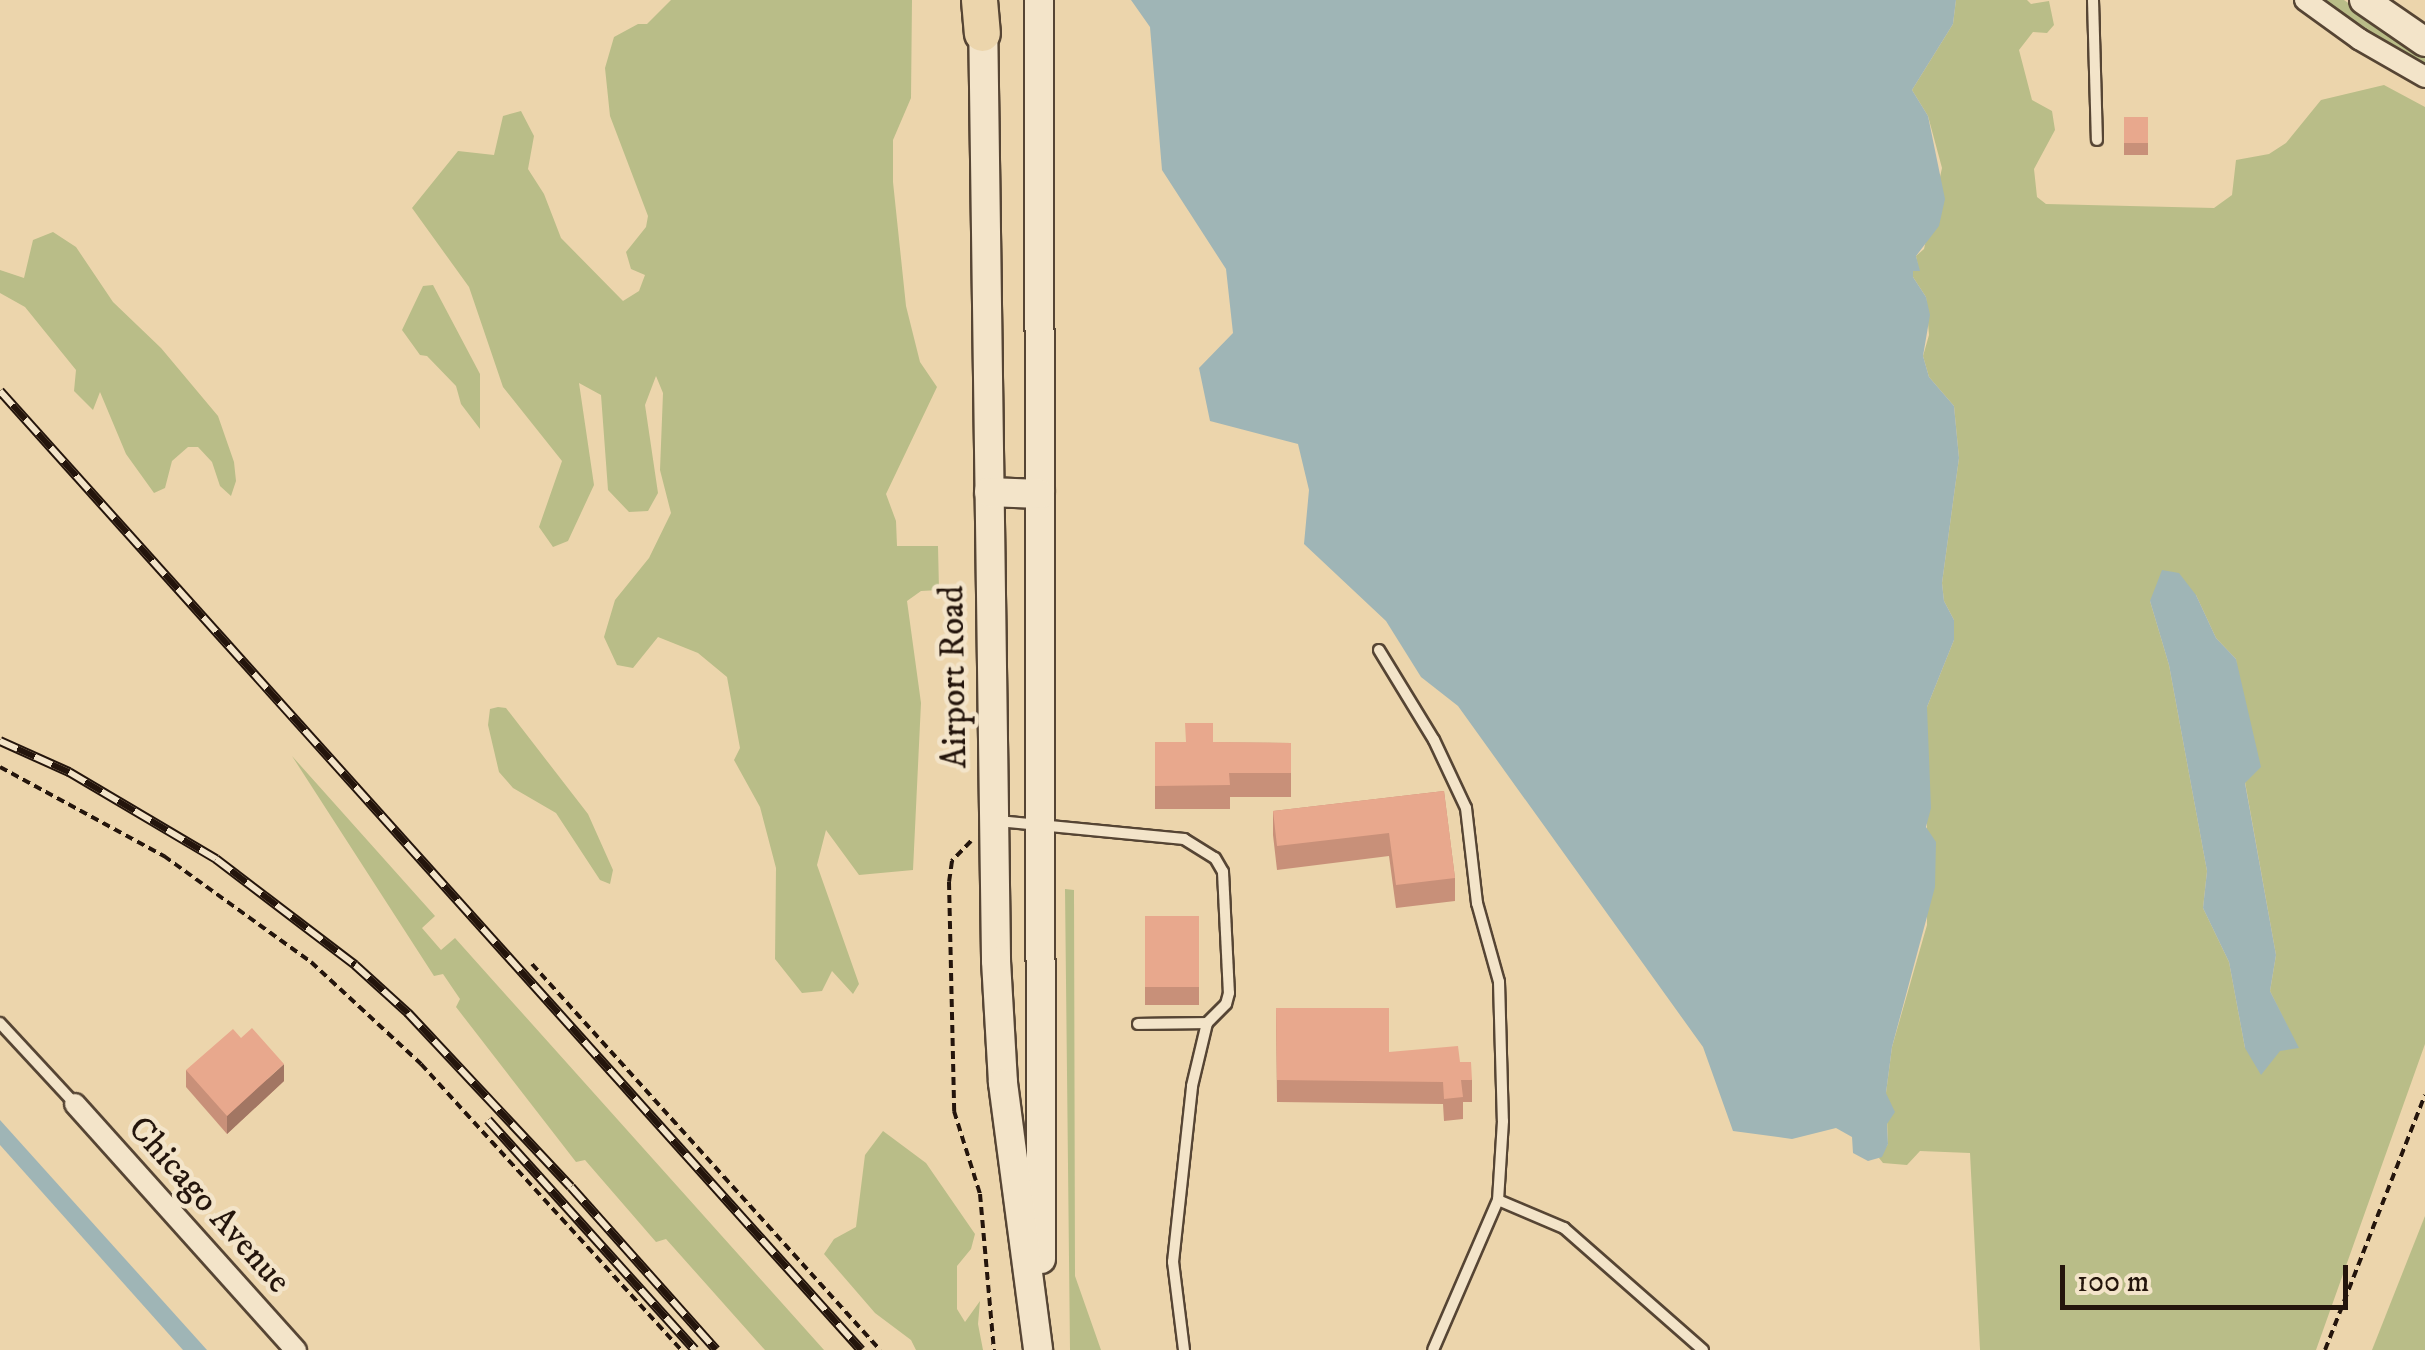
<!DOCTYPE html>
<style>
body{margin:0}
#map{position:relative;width:2425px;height:1350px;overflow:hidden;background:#ecd5ac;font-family:"IM FELL DW Pica",serif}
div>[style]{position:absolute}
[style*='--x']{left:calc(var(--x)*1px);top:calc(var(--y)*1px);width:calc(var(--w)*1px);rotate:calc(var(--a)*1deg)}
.green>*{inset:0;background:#b9bd88}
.water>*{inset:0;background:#9fb5b6}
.path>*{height:4px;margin-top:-2px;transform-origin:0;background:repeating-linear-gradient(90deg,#24150c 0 8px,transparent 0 13px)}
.roads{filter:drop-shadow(2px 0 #564534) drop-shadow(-2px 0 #564534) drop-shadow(0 2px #564534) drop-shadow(0 -2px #564534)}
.lane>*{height:10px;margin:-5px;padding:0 5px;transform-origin:5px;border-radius:5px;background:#f3e4c9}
.street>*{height:20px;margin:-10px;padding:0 10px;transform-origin:10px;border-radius:10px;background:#f3e4c9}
.secondary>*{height:28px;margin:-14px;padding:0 14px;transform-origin:14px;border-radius:14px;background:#f3e4c9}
.highway>*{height:35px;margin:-17.5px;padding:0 17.5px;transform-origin:17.5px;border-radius:17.5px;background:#ecd5ac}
.rail>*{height:10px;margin-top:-5px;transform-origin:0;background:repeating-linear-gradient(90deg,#f3e4c9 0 19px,#24150c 0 38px);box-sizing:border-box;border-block:2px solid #24150c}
.wall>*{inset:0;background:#c89079}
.shaded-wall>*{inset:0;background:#a27663}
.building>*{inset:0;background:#e8a88d}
span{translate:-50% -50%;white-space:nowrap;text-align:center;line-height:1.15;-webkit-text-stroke:9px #f3e4c9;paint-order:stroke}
.street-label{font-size:35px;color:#24150c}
.scale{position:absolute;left:2060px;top:1265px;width:288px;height:45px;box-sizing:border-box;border:5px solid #24150c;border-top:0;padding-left:12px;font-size:30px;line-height:35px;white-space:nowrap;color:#24150c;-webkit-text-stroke:8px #f3e4c9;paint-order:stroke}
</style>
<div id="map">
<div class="green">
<i style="clip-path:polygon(671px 0,912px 0,911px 98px,893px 140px,893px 182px,906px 306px,920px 362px,937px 387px,886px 494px,896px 521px,897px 546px,938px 546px,939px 590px,921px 591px,907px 601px,921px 703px,913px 870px,859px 875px,826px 830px,817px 865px,859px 984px,853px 994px,832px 971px,822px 991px,802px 993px,775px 959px,776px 868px,760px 807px,734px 760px,740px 748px,727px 677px,698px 653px,658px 637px,633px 668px,617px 665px,604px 637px,615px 600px,649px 558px,671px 513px,660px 470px,663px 393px,656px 376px,645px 405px,658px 493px,648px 511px,629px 512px,608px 490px,601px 395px,579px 383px,594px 485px,568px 541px,553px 547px,539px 527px,562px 461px,503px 387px,469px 287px,412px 208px,458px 151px,494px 155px,503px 116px,521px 111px,534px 136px,528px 169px,544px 194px,561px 238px,623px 301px,639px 291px,645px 275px,631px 269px,626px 252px,646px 227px,648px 216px,610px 116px,605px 68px,614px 37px,638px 24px,647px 24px)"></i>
<i style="clip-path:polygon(evenodd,1956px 0,2027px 0,2031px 4px,2049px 1px,2054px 25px,2047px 33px,2033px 32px,2019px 50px,2032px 100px,2052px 111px,2055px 130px,2034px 169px,2037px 197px,2046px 204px,2214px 208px,2232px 195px,2236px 160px,2269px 154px,2286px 143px,2321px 100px,2384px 85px,2425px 107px,2425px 1044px,2316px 1350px,1980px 1350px,1970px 1153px,1920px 1151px,1907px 1165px,1883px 1163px,1879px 1158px,1888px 1144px,1886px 1093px,1892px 1047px,1927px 925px,1927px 707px,1954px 640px,1954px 620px,1944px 601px,1942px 583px,1959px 458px,1954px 406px,1929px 377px,1923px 356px,1929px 335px,1926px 297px,1913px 277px,1913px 271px,1919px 271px,1916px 256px,1924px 249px,1942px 168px,1928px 116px,1912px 90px,1953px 24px,1956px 0,2196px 595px,2216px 638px,2236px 659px,2245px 782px,2276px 955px,2270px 991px,2298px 1048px,2245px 1048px,2229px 962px,2203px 908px,2207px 871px,2169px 665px,2150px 601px,2196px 595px)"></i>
<i style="clip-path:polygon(2323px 0,2344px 0,2425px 57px,2425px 65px,2381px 42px)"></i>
<i style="clip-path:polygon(53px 232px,76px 247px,113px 302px,161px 348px,218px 416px,234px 462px,236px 481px,231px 496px,220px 486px,212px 462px,198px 447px,188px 447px,172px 461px,165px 488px,154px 493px,126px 454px,100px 392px,93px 410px,74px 391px,76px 370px,25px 307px,0 293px,0 270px,24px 278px,33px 240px)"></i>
<i style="clip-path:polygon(433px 285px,480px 374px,480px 429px,461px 404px,456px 386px,427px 356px,420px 355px,402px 330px,423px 286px)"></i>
<i style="clip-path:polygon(498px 707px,506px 708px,588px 814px,613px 870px,610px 884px,600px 880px,556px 813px,513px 788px,499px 772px,488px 725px,490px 709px)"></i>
<i style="clip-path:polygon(292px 756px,435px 916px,422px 928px,441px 950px,455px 938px,824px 1350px,765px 1350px,666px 1239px,656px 1242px,585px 1160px,576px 1162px,456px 1007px,460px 999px,443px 974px,434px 976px)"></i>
<i style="clip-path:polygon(1065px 889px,1074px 890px,1075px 1276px,1101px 1350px,1070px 1350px)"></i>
<i style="clip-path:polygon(883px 1131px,926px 1163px,975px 1234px,971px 1249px,957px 1266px,957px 1309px,965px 1322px,980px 1301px,978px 1324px,983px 1350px,916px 1350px,911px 1340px,875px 1313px,824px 1254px,834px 1239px,856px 1227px,865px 1155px)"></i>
<i style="clip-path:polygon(2425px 1216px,2425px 1350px,2372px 1350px)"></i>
</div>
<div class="water">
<i style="clip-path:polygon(1131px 0,1956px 0,1953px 24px,1912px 90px,1928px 116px,1945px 199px,1939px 226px,1916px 256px,1920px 271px,1913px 271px,1913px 277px,1926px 297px,1930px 315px,1923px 356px,1929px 377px,1954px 406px,1959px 458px,1942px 583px,1944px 601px,1954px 620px,1954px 640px,1927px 707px,1931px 808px,1926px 827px,1936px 842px,1935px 887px,1892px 1047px,1886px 1093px,1895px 1112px,1887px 1124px,1888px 1144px,1882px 1157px,1868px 1161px,1853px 1153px,1852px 1137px,1836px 1128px,1792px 1139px,1733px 1131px,1703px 1047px,1458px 706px,1421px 677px,1386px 621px,1304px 544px,1309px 490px,1298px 444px,1210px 421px,1199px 368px,1233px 333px,1226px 269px,1162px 170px,1150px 27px)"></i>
<i style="clip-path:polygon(2162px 570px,2179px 573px,2196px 595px,2216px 638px,2236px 659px,2261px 767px,2245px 783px,2276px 955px,2270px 991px,2299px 1048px,2280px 1051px,2261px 1075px,2245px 1048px,2229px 962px,2203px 908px,2207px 871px,2169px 665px,2150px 601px)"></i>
<i style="clip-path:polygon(0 1120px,207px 1350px,183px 1350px,0 1145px)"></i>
</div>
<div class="path">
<i style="--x:0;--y:767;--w:187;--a:28.5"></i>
<i style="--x:164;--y:856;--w:181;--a:35.8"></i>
<i style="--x:311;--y:962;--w:150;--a:42.8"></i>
<i style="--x:421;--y:1064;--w:387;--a:47.7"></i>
<i style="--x:971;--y:841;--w:28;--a:134"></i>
<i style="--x:952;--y:861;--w:21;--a:98"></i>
<i style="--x:949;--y:882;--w:229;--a:88.7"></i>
<i style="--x:954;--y:1111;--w:87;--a:72.6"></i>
<i style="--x:980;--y:1194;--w:157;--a:84.9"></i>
<i style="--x:532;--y:964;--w:520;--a:47.96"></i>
<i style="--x:2325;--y:1350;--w:274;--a:-68.6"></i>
</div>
<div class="roads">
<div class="lane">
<i style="--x:2093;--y:0;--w:140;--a:88.4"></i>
<i style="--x:1379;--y:650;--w:105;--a:58.6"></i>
<i style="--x:1434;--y:740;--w:75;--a:64.8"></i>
<i style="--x:1466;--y:808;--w:96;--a:83.4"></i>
<i style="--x:1477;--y:903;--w:82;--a:74.4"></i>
<i style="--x:1499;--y:982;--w:139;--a:88.4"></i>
<i style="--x:1503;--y:1121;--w:79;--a:93.6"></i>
<i style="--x:1498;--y:1200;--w:163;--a:113.4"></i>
<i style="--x:998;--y:821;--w:187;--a:5.5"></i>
<i style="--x:1184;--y:839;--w:36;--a:32"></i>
<i style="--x:1215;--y:858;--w:16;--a:60"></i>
<i style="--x:1223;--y:872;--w:121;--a:87.2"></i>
<i style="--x:1229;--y:993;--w:11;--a:105"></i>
<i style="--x:1226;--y:1004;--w:27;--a:135"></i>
<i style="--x:1207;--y:1023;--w:69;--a:179.2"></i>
<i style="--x:0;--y:1023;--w:110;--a:47.2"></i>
<i style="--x:1498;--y:1200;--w:72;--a:23"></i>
<i style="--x:1564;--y:1228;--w:185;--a:41.3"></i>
<i style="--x:1184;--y:1350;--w:89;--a:-97.1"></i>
<i style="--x:1173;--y:1262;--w:177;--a:-83.8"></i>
<i style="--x:1192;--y:1086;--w:65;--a:-76.6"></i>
</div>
<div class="street">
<i style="--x:2305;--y:0;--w:67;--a:35.8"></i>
<i style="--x:2359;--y:39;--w:76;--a:29.9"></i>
<i style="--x:75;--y:1104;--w:331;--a:48.1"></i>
</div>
<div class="secondary">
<i style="--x:1039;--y:0;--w:1259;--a:89.91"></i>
<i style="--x:2364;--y:0;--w:74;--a:34.5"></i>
<i style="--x:983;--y:14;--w:947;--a:89.21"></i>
<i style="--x:996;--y:961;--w:122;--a:86.7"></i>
<i style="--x:1003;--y:1083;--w:269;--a:82.5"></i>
<i style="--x:989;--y:492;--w:51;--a:2.2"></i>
</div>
<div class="highway">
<i style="--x:979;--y:0;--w:33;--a:85"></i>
</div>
</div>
<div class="rail">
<i style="--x:0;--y:391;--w:1289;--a:48.08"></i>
<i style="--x:0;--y:741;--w:76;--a:24.2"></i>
<i style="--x:69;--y:772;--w:171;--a:30.6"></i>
<i style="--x:216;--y:859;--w:175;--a:37.3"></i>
<i style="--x:355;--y:965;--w:72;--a:42.2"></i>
<i style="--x:408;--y:1013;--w:238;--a:46.9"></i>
<i style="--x:571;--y:1187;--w:218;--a:48.3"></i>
<i style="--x:488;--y:1120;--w:309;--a:48"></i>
</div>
<div class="wall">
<i style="clip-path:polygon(2124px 117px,2148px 117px,2148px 155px,2124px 155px)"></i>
<i style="clip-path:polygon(1155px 742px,1291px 743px,1291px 797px,1230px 797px,1230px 809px,1155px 809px)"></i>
<i style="clip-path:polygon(1444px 791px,1455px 878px,1455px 901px,1396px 908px,1389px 856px,1277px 870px,1273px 835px,1273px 811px)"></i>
<i style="clip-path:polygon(1145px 916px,1199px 916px,1199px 1005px,1145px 1005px)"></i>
<i style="clip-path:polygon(1276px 1008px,1389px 1052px,1460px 1062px,1472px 1080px,1472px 1102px,1463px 1102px,1463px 1119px,1444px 1121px,1443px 1104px,1277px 1102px)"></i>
<i style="clip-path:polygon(186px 1070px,284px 1081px,227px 1134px,186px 1087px)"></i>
</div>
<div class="shaded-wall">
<i style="clip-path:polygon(284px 1064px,284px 1081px,227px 1134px,227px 1116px)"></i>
</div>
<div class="building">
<i style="clip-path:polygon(2124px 117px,2148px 117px,2148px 143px,2124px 143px)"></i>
<i style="clip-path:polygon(1185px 723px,1213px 723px,1213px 742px,1291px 743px,1291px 773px,1229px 773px,1230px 785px,1155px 786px,1155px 742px,1186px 742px)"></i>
<i style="clip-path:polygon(1444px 791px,1455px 878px,1396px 885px,1389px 833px,1277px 846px,1273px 811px)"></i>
<i style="clip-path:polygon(1145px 916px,1199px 916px,1199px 987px,1145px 987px)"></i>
<i style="clip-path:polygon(1276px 1008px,1389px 1008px,1389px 1052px,1458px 1046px,1460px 1062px,1471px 1062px,1472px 1080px,1461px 1080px,1463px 1097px,1444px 1099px,1443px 1082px,1277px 1080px)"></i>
<i style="clip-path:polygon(252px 1028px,284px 1064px,227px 1116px,186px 1070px,233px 1029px,241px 1038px)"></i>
</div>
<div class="street-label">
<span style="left:954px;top:677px;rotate:-91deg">Airport Road</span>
<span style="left:209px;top:1205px;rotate:48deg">Chicago Avenue</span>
</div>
<div class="scale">100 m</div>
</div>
